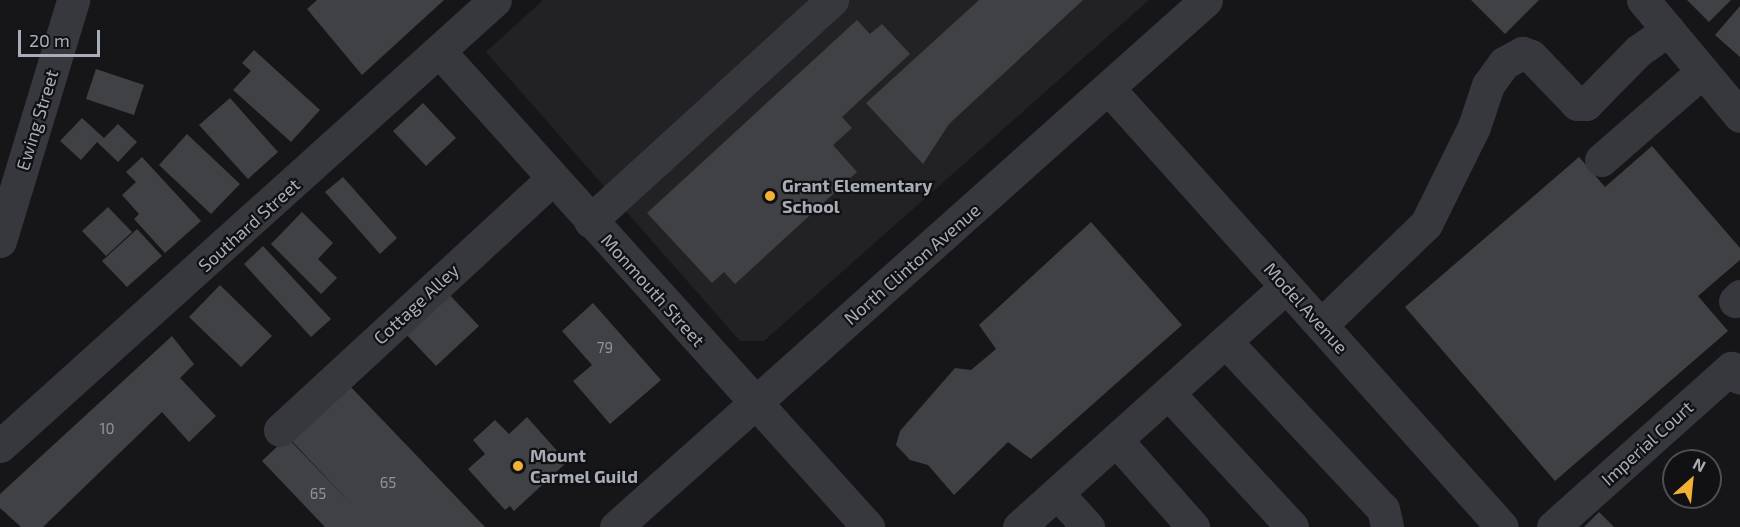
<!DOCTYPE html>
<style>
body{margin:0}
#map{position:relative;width:1740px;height:527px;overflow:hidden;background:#161618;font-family:"Exo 2",sans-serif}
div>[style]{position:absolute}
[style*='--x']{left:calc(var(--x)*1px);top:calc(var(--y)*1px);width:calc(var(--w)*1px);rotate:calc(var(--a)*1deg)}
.built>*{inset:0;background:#222225}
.building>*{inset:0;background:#404145}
.minor>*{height:33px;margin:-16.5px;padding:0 16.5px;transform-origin:16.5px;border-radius:16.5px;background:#37383d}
.dots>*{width:16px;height:16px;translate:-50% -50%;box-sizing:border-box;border:3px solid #111113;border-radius:50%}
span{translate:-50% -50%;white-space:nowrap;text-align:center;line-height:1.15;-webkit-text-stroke:4.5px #111113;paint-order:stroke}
.number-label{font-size:15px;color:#8e929b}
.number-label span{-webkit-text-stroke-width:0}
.street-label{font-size:18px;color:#a8adb8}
.poi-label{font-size:18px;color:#a8adb8;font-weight:700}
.left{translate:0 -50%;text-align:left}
.north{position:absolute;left:1662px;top:449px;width:60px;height:60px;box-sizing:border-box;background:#111113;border:2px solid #4d4f55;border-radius:50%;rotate:27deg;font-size:16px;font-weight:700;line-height:24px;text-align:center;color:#a8adb8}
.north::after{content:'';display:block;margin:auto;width:21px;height:27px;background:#f2b134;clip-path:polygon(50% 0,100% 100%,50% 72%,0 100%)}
.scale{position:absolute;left:18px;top:30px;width:82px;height:27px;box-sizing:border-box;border:3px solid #a8adb8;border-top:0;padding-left:8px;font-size:18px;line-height:21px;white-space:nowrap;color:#a8adb8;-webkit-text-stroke:4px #111113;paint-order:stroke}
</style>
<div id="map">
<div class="built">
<i style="clip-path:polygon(543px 0,1149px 0,764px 341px,740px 341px,486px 52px)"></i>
</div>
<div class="building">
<i style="clip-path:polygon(317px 0,444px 0,362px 75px,307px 9px)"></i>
<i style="clip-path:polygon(979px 0,1083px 0,949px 124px,923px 164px,866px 103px)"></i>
<i style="clip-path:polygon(1471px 0,1539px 0,1505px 34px)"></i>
<i style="clip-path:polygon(1687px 0,1731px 0,1709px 22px)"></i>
<i style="clip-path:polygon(1740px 6px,1740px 57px,1715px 35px)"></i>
<i style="clip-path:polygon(857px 20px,870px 34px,882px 24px,910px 54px,842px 117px,852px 128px,833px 145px,857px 172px,735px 284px,724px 272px,712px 283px,647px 213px)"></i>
<i style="clip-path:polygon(254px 50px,320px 110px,291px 142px,233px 90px,251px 71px,242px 63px)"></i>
<i style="clip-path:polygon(96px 69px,144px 85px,134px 115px,86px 99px)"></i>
<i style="clip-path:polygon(230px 98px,278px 152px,248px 179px,199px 125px)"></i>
<i style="clip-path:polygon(423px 103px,456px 138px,426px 166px,393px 131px)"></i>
<i style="clip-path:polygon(82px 118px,104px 138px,118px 124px,137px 142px,118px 162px,97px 142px,81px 160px,60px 141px)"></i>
<i style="clip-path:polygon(187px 134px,240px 184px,211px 214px,159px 165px)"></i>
<i style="clip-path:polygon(1652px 146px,1740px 248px,1740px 260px,1698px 296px,1728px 331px,1555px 481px,1405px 307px,1579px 157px,1605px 187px)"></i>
<i style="clip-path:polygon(142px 157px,201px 221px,165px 253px,134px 219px,139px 214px,122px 195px,136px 182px,126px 172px)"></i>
<i style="clip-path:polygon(343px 177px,397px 238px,380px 254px,325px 192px)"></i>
<i style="clip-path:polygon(108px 207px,132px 232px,106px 256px,82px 231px)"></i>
<i style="clip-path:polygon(302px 212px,333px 243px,318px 259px,337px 278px,321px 294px,271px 244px)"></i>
<i style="clip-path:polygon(1091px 222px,1182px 325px,1031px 459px,1008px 442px,954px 495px,928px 465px,910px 460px,896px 445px,900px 431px,955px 368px,971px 370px,996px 349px,979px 325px)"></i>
<i style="clip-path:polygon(137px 229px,162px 256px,127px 287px,102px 261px)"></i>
<i style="clip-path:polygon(263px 246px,331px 319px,311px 337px,244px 264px)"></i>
<i style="clip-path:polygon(220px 285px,272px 336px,241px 367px,189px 317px)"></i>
<i style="clip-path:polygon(446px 291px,479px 326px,436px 366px,403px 331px)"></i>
<i style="clip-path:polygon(593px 303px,661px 380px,610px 424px,573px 381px,592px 365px,562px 331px)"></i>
<i style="clip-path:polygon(172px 336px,194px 364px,180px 378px,216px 416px,189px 442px,162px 412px,43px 527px,21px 527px,0 508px,0 494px)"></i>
<i style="clip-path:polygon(348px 384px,485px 527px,325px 527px,262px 461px,287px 437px,353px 506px,291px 440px)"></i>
<i style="clip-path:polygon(527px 417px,567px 462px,514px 511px,510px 506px,505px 510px,468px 469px,485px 454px,473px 440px,495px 420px,509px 434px)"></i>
<i style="clip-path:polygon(1599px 512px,1614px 527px,1584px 527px)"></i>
</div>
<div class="minor">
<i style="--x:1643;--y:0;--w:151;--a:50.1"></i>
<i style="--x:439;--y:51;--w:641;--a:47.97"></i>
<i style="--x:1109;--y:89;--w:588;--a:48.1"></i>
<i style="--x:1601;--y:160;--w:135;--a:-41.1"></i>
<i style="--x:590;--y:221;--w:328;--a:-42.4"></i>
<i style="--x:0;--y:241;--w:252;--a:-73.1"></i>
<i style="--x:1735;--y:301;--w:7;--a:-45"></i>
<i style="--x:1321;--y:325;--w:146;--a:-43.9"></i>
<i style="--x:1426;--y:224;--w:108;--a:-63.7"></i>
<i style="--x:1474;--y:127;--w:44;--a:-71.6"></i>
<i style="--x:1488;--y:85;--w:27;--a:-54"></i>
<i style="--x:1504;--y:63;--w:21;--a:-29"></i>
<i style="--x:1522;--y:53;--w:9;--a:18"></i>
<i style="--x:1531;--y:56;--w:66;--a:46.2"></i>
<i style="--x:1577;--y:104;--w:9;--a:0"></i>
<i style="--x:1586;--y:104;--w:74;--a:-45.5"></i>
<i style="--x:1638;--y:51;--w:37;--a:-35"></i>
<i style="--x:1226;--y:342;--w:229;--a:46.8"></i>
<i style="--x:1383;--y:509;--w:18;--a:77"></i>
<i style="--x:1169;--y:394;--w:181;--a:47.2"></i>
<i style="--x:280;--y:430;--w:370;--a:-42.7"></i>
<i style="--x:1117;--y:441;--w:115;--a:48.5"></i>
<i style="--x:0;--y:446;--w:666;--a:-42.02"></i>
<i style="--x:1058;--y:494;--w:45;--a:47.7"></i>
<i style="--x:616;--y:527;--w:791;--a:-41.77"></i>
<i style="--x:1019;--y:527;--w:359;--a:-42"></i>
<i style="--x:1553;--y:527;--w:239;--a:-41.8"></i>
<i style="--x:1731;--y:368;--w:13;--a:48"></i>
</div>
<div class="dots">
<i style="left:770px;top:196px;background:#f2b134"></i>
<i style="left:518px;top:466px;background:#f2b134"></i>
</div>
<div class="number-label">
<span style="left:605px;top:348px">79</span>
<span style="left:107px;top:429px">10</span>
<span style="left:388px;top:483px">65</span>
<span style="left:318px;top:494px">65</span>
</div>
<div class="street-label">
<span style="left:37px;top:120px;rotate:-73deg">Ewing Street</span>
<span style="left:249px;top:225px;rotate:-42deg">Southard Street</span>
<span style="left:912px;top:264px;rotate:-41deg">North Clinton Avenue</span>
<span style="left:653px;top:290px;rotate:48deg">Monmouth Street</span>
<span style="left:416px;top:304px;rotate:-43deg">Cottage Alley</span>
<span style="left:1306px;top:308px;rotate:48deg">Model Avenue</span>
<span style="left:1647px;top:443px;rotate:-42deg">Imperial Court</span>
</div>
<div class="poi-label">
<span class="left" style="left:782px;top:196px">Grant Elementary<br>School</span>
<span class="left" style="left:530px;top:466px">Mount<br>Carmel Guild</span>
</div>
<div class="north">N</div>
<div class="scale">20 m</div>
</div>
